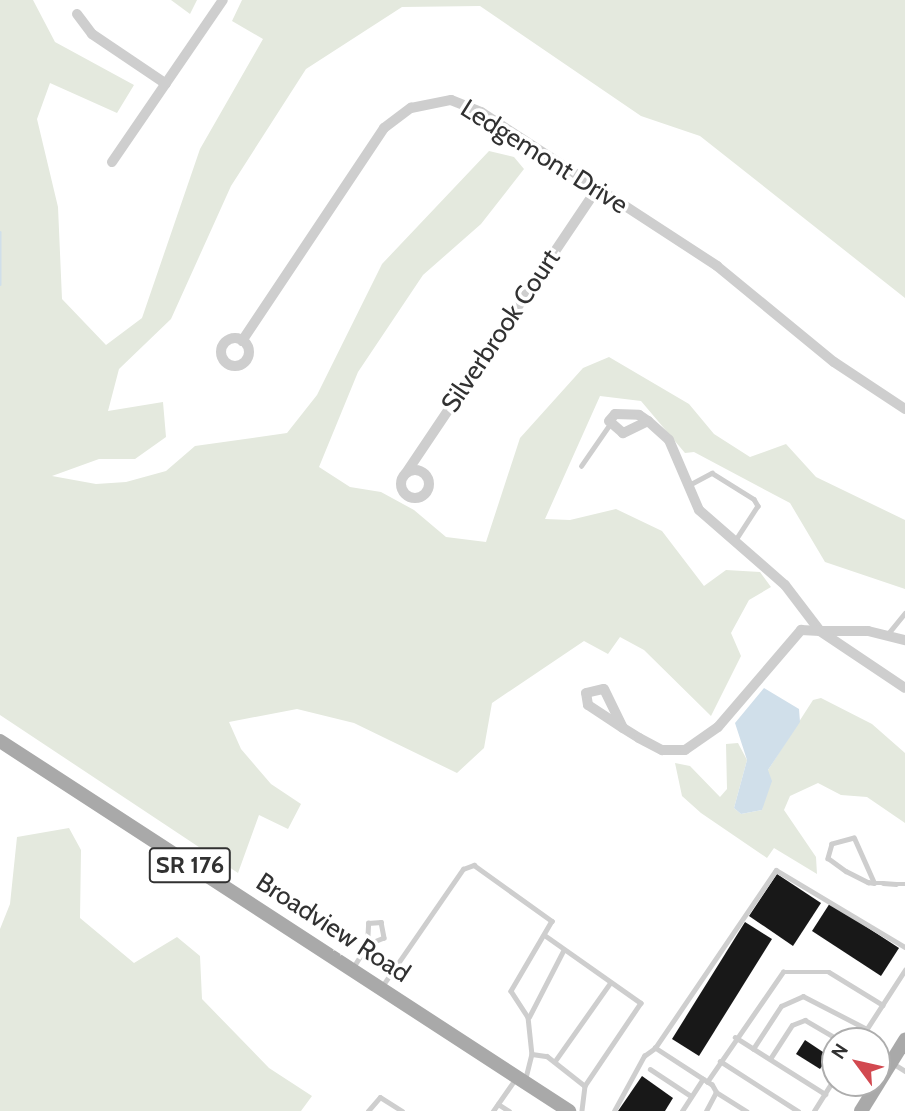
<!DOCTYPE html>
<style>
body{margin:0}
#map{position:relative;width:905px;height:1111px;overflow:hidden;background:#fff;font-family:Cabin,sans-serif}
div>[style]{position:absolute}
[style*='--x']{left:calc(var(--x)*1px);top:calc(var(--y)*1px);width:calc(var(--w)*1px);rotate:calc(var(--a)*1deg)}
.green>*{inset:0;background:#e4e9de}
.water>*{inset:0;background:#d0dfea}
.stream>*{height:2.5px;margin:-1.25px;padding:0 1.25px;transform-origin:1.25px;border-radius:1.25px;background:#d0dfea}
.building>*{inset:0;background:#181818}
.lane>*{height:4.5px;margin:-2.25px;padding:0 2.25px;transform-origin:2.25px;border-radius:2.25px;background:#cecece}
.street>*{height:10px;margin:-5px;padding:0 5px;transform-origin:5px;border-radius:5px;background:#cecece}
.street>.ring{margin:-5px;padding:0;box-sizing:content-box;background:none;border:10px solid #cecece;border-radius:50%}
.primary>*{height:14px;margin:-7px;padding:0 7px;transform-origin:7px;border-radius:7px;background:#a9a9a9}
span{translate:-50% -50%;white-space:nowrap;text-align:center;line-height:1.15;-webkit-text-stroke:7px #fff;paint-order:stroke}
.shield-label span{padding:2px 5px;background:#fff;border:2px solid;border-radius:5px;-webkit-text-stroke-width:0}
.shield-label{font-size:24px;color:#313131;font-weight:700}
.street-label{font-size:26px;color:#313131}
.north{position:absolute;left:821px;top:1027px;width:70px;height:70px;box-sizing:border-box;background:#fff;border:2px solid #adadad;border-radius:50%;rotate:303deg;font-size:19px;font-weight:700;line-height:28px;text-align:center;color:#313131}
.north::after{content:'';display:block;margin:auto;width:24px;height:32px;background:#d24950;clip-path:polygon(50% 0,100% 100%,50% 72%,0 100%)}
</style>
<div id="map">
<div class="green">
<i style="clip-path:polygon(0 0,33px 0,55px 42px,134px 85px,117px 113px,50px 83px,37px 119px,58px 207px,62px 299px,106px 345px,142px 318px,200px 149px,263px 39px,232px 21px,242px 0,905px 0,905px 298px,700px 136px,641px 116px,480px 6px,402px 7px,306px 69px,231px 186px,171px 319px,119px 369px,108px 411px,163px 402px,166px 437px,135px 459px,99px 459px,52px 476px,96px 484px,126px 482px,166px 471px,195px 446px,287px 433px,317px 395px,382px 264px,489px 151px,514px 157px,524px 169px,481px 224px,423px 275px,358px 372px,319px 467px,350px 487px,381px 492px,414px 510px,446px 537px,486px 542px,520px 438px,583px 368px,609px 357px,689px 404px,714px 434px,750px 457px,786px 444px,816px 477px,905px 520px,905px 589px,825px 562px,790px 503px,694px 452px,685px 453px,641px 401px,600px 396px,545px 519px,570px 520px,616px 509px,662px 531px,704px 586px,726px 570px,760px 572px,771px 587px,749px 600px,731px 633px,741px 656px,711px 716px,644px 650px,620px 637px,608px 654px,584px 641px,492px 703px,484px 748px,457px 773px,354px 723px,297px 709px,229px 722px,241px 749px,271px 784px,301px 804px,288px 829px,259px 815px,238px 873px,0 715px)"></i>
<i style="clip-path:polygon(171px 0,197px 0,190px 14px)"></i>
<i style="clip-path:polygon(821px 698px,872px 724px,905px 753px,905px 823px,867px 797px,841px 795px,818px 783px,790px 796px,784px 810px,816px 857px,817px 874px,774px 848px,767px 858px,701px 813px,682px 796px,675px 763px,690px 766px,720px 797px,727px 789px,726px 744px,738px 743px,747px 760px,734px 808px,741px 814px,762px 810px,768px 770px,813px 700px)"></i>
<i style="clip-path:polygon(69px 828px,81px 850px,80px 918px,134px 963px,177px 937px,200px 956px,202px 999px,269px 1068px,312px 1096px,301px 1111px,0 1111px,0 929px,10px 904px,17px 837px)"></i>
</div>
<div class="water">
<i style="clip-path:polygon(764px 688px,799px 709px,800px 722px,768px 770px,772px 781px,762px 810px,741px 814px,734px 808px,747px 760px,735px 723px)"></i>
</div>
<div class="stream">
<i style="--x:0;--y:232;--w:52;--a:90"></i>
</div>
<div class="building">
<i style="clip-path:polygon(777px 874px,821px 903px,793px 946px,749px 916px)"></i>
<i style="clip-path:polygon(830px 903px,899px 948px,881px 976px,812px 931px)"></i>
<i style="clip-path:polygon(745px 922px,772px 939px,699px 1056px,672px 1039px)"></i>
<i style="clip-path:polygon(805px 1040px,829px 1056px,820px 1069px,796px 1054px)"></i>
<i style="clip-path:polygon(642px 1076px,673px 1098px,665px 1111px,618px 1111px)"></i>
</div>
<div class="lane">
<i style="--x:581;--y:466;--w:51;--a:-55.4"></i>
<i style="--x:689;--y:485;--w:26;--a:-28"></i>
<i style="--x:712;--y:473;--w:49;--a:31.8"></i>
<i style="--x:754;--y:499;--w:8;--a:60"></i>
<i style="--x:758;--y:506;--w:40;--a:122.9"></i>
<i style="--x:887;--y:635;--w:28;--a:-51"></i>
<i style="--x:874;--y:883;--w:49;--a:-114"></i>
<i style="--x:854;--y:838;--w:23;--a:165"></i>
<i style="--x:832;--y:844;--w:15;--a:106"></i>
<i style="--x:828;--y:858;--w:22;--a:36"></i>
<i style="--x:846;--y:871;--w:25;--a:27"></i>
<i style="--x:868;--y:882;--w:6;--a:9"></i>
<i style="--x:874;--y:883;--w:9;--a:0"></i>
<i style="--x:883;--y:883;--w:13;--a:4"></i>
<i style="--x:896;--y:884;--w:9;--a:0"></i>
<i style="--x:546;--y:936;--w:116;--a:35.2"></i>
<i style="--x:641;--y:1003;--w:100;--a:124"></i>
<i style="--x:354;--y:966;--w:25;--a:-58"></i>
<i style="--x:367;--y:945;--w:22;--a:-87"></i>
<i style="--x:368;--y:923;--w:13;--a:-4"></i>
<i style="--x:381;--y:922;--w:16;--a:79"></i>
<i style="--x:384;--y:938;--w:18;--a:158"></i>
<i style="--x:383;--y:985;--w:141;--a:-55.4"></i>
<i style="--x:463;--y:869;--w:12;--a:-20"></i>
<i style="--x:474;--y:865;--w:96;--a:35.7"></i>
<i style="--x:552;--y:921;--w:81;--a:120.4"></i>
<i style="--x:511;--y:991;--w:31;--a:57"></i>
<i style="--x:528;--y:1017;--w:37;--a:84"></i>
<i style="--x:532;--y:1054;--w:25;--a:104"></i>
<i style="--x:529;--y:1017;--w:74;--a:-62.7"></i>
<i style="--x:735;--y:1037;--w:107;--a:32.3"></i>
<i style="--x:859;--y:1041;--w:85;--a:-57.1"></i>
<i style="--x:753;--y:1049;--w:51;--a:-56.9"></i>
<i style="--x:781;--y:1006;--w:24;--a:-24"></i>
<i style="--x:803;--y:996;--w:72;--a:27.3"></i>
<i style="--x:532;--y:1054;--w:15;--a:8"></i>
<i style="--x:547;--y:1056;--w:48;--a:38.3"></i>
<i style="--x:585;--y:1086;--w:25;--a:97"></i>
<i style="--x:770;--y:1059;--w:40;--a:-57.1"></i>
<i style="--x:792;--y:1025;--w:14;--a:-21"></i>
<i style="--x:805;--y:1020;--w:42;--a:30.3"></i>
<i style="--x:555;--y:1061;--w:95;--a:-54.8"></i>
<i style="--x:720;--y:1061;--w:93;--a:32.7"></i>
<i style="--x:894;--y:1064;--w:13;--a:32"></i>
<i style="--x:650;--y:1069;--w:49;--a:33.4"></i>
<i style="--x:707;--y:1082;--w:134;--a:-55.4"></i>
<i style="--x:783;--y:972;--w:46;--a:0"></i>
<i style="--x:829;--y:972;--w:63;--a:31.4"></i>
<i style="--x:716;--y:1092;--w:36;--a:32"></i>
<i style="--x:498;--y:1104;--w:13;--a:32"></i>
<i style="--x:368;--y:1111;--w:18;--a:-49"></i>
<i style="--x:380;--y:1097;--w:26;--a:32"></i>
<i style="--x:493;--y:1111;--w:40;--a:-55.1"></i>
<i style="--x:614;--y:1111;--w:63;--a:-61.4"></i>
<i style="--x:644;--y:1056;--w:14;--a:-36"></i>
<i style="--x:682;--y:1111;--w:38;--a:-57"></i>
<i style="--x:706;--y:1111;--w:21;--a:-62"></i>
<i style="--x:716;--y:1092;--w:8;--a:-120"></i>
<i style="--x:712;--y:1085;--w:68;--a:-147"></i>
<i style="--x:655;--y:1048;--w:215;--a:-55.8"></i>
<i style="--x:776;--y:870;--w:150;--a:30.8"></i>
<i style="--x:814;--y:1111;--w:39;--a:-58"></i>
</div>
<div class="street">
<i style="--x:77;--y:14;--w:25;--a:53"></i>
<i style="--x:92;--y:34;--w:89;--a:34"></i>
<i style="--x:112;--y:162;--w:196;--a:-55.6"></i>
<i class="ring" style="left:221px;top:338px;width:18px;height:18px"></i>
<i style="--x:242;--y:341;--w:256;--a:-56.3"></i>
<i style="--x:384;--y:128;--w:34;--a:-37"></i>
<i style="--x:411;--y:108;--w:41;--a:-11.3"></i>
<i style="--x:451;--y:100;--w:32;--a:22"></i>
<i style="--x:481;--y:112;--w:282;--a:33.1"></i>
<i style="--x:717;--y:266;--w:151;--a:39.4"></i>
<i style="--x:834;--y:362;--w:85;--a:33.5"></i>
<i style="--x:648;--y:421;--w:28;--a:154"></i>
<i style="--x:623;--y:433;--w:18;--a:-139"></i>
<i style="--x:609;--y:421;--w:9;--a:-49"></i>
<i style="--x:615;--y:414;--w:24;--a:2"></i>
<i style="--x:639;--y:415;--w:11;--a:34"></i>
<i style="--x:648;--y:421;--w:28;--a:42"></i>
<i style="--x:669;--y:440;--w:76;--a:66.8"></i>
<i style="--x:699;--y:510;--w:114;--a:41.1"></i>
<i style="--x:785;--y:585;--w:58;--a:52.7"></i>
<i style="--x:820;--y:631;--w:48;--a:0"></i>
<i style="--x:868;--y:631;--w:38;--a:14"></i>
<i class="ring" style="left:401px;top:470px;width:18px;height:18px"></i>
<i style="--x:406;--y:473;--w:342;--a:-56.1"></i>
<i style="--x:623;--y:728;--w:42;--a:-146.7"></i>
<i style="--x:588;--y:705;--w:12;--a:-99"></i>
<i style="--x:586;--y:693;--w:18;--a:-13"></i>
<i style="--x:604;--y:689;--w:43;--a:64"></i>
<i style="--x:623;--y:728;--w:19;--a:32"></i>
<i style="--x:639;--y:738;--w:26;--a:28"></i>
<i style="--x:662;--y:750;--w:23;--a:0"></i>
<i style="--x:685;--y:750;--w:40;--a:-34.9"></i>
<i style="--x:718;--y:727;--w:128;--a:-49.4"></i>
<i style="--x:801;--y:630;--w:19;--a:3"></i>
<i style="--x:820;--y:631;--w:102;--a:33.8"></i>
</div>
<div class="primary">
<i style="--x:0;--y:741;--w:679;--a:33.03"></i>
<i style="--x:861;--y:1111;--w:84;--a:-58.2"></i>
</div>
<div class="shield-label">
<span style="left:190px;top:865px">SR 176</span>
</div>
<div class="street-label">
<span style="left:544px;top:157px;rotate:32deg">Ledgemont Drive</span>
<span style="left:501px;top:331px;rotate:-56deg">Silverbrook Court</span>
<span style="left:333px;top:928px;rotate:33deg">Broadview Road</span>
</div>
<div class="north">N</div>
</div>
